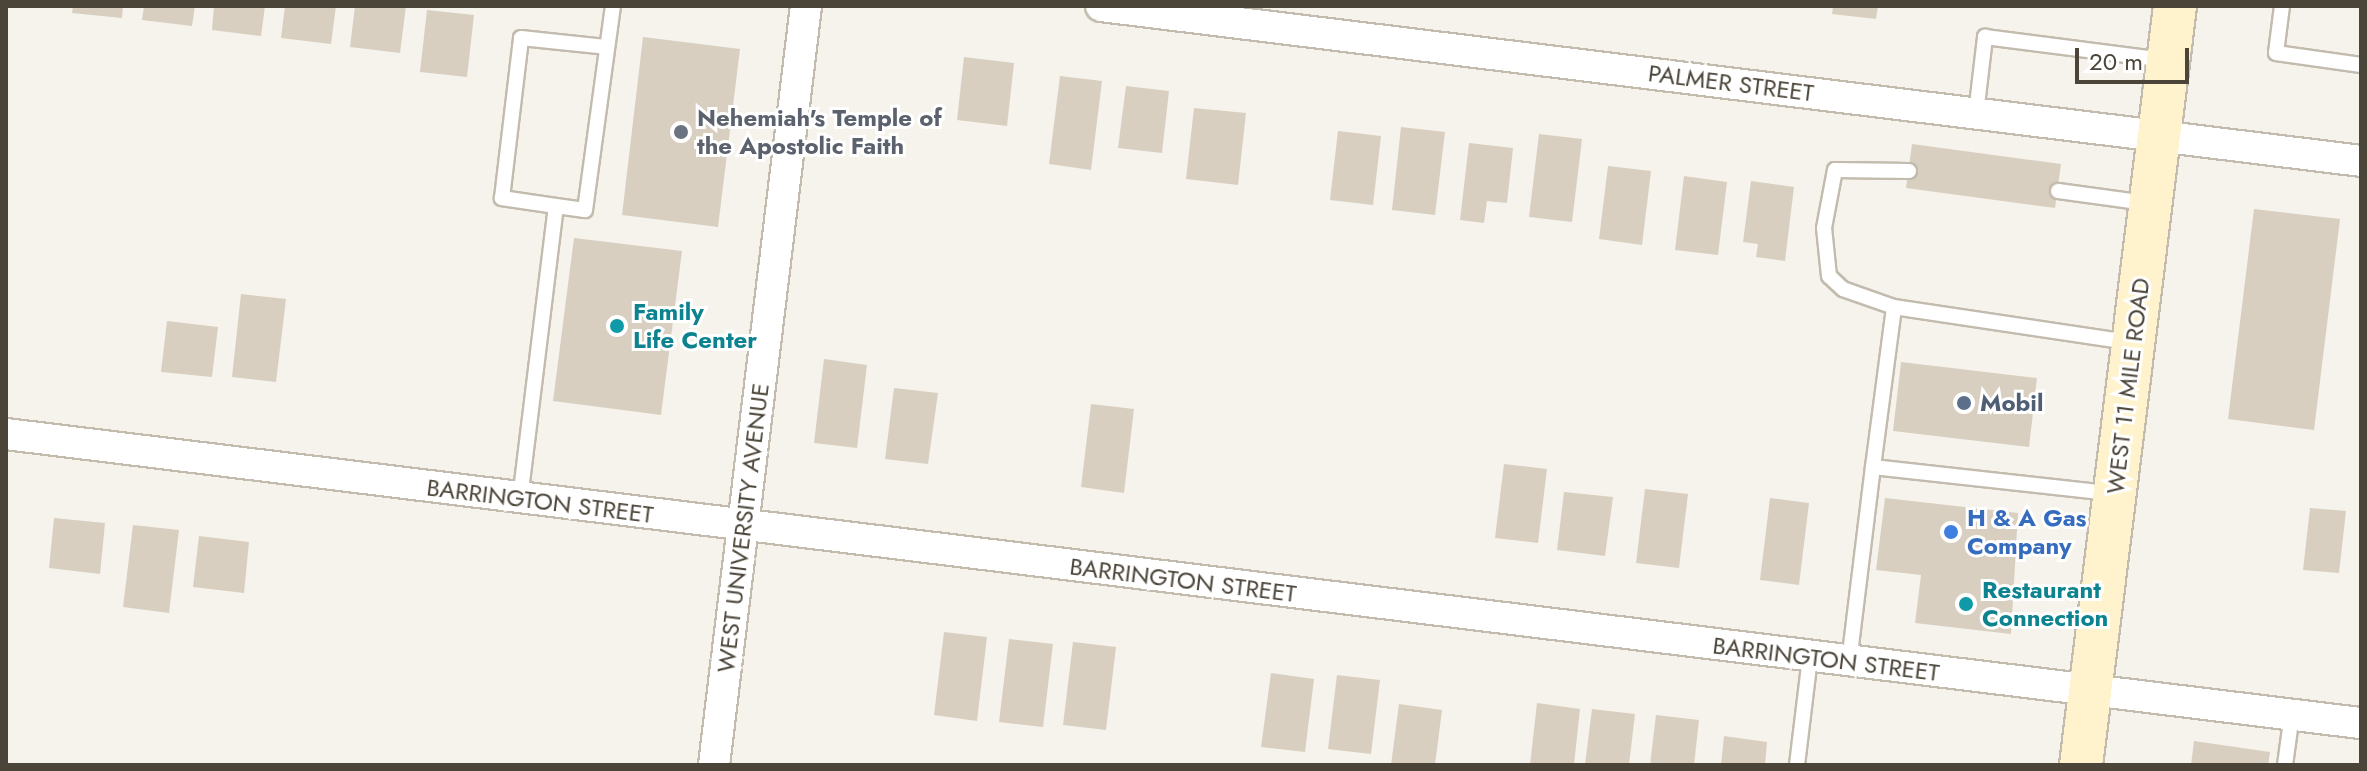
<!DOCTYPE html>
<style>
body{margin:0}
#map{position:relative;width:2367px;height:771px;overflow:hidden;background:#f6f3ec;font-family:Jost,sans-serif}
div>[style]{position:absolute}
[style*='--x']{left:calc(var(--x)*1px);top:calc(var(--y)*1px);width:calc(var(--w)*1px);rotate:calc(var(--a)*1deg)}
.building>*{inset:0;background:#d8cfc1}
.roads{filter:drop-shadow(2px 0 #c2bbae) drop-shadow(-2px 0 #c2bbae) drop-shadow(0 2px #c2bbae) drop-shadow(0 -2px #c2bbae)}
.lane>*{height:14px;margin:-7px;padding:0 7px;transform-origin:7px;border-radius:7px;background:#fff}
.street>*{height:30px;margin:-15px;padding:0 15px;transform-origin:15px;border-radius:15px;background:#fff}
.secondary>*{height:42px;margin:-21px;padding:0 21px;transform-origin:21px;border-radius:21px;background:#fff3cd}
.dots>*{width:22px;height:22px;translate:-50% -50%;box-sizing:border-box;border:4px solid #fff;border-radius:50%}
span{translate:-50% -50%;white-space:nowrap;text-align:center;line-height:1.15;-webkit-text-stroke:6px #fff;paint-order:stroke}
.street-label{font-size:24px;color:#4b4439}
.worship-label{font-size:24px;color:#5b616d;font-weight:700}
.left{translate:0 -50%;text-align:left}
.culture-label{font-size:24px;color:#0d838f;font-weight:700}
.service-label{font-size:24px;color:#4e5e75;font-weight:700}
.shop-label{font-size:24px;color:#366cbe;font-weight:700}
.frame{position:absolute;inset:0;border:8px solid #4b4439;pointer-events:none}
.scale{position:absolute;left:2075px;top:48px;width:114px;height:36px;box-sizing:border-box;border:4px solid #4b4439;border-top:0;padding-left:10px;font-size:24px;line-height:28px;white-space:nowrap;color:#4b4439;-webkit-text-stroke:6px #fff;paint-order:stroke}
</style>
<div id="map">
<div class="building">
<i style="clip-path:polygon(73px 6px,123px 6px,122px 18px,72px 13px)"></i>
<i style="clip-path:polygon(144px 6px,195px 6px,192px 26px,142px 20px)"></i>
<i style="clip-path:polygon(214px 6px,265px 6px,261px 36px,212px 30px)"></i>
<i style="clip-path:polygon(285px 6px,336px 6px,331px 44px,281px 38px)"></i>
<i style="clip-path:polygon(355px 6px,406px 6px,400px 53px,350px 47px)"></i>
<i style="clip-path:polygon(1833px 6px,1878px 6px,1876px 19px,1832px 14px)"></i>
<i style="clip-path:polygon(427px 10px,474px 15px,467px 77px,420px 72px)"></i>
<i style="clip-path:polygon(643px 37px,740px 49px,718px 227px,622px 215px)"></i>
<i style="clip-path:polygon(964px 57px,1014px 63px,1007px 126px,957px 120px)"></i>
<i style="clip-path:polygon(1060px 76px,1102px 81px,1091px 170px,1049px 164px)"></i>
<i style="clip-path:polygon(1126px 86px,1169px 91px,1162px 153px,1118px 148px)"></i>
<i style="clip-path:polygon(1194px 108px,1246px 113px,1238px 185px,1186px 179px)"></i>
<i style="clip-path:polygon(1401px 127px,1445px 132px,1435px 215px,1392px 210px)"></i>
<i style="clip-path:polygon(1338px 131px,1381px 136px,1373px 205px,1330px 200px)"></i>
<i style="clip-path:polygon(1539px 134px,1582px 139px,1572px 222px,1529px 217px)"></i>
<i style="clip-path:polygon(1469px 143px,1513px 148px,1507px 203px,1487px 201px,1484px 223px,1460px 220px)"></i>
<i style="clip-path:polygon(1912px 144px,2061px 164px,2055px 208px,1906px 188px)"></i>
<i style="clip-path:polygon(1608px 166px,1651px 171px,1642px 245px,1599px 239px)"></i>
<i style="clip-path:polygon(1684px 176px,1727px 182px,1718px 255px,1675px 250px)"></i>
<i style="clip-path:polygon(1751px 181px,1794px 187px,1785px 261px,1756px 257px,1758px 244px,1743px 242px)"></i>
<i style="clip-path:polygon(2254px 209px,2340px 219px,2314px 430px,2228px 419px)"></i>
<i style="clip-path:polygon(574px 238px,682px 251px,661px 415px,553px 401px)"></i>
<i style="clip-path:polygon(241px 294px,286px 299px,276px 382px,232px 377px)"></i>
<i style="clip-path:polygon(167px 321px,218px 327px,212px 377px,161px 372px)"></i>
<i style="clip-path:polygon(824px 359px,867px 365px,857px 448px,814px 443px)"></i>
<i style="clip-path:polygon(1901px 362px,2037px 378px,2029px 447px,1893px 431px)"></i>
<i style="clip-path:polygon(894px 388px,938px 393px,928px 464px,885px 459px)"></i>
<i style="clip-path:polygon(1091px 404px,1134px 409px,1124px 493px,1081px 487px)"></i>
<i style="clip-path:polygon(1504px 464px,1547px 469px,1538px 543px,1495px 538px)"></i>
<i style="clip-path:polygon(1645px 489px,1688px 494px,1679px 568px,1636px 563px)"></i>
<i style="clip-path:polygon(1564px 492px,1613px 497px,1605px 556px,1557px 550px)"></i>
<i style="clip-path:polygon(1770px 498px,1809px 503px,1799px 585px,1760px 580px)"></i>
<i style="clip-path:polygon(1885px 498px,2018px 513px,2011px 634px,1915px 623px,1921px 575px,1876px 570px)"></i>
<i style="clip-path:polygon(2310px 508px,2346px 511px,2339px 573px,2303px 570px)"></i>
<i style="clip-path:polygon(54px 518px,105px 523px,100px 574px,49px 568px)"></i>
<i style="clip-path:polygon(133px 525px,179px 530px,169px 613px,123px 607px)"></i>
<i style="clip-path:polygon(199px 536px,249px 542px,244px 593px,193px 587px)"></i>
<i style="clip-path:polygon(944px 632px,987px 637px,977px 721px,934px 715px)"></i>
<i style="clip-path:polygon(1009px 639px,1053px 644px,1043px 727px,999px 722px)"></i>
<i style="clip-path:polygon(1073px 642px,1116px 647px,1106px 730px,1063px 725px)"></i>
<i style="clip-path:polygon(1271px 673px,1314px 679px,1305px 752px,1261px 747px)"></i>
<i style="clip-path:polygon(1337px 675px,1380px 680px,1371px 754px,1328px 749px)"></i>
<i style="clip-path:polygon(1537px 703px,1580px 709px,1574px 765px,1530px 765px)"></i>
<i style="clip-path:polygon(1399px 704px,1442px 710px,1435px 765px,1391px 765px)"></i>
<i style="clip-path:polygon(1592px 709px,1635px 714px,1629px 765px,1585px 765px)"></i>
<i style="clip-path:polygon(1656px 715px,1699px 720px,1694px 765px,1650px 765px)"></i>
<i style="clip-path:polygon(1724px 736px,1767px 742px,1765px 765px,1721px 765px)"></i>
<i style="clip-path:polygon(2194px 741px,2270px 752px,2268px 765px,2191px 765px)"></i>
</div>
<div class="roads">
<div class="lane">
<i style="--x:2282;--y:6;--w:47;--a:97.3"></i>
<i style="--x:2276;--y:53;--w:86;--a:8"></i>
<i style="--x:1976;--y:114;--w:78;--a:-83.3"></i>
<i style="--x:1985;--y:37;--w:180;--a:7.3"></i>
<i style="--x:2058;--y:191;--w:89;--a:7.8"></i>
<i style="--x:556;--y:206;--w:55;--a:-171.6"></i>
<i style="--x:502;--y:198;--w:161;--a:-83.2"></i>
<i style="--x:521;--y:38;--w:85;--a:6"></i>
<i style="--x:1894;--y:307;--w:54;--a:-160.6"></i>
<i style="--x:1843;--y:289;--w:19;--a:-137"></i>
<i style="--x:1829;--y:276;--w:48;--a:-95.9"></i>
<i style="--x:1824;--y:228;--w:59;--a:-79.3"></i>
<i style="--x:1835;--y:170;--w:74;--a:0.8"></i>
<i style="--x:1873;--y:467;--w:161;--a:-82.5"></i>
<i style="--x:1894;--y:307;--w:238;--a:8.5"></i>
<i style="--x:520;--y:499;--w:295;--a:-83"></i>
<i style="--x:556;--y:206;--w:29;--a:8"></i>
<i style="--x:585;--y:210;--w:206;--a:-82.2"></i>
<i style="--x:1849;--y:662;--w:196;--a:-83"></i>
<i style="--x:1873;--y:467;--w:238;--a:6.3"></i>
<i style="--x:1797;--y:765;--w:109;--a:-83.1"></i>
<i style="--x:2285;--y:765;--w:51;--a:-82.2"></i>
</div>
<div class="street">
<i style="--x:1101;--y:6;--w:1269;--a:7.01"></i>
<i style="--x:6;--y:434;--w:2373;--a:7"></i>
<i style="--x:714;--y:765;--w:765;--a:-83.09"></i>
</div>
<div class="secondary">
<i style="--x:2081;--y:765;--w:765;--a:-82.94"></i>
</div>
</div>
<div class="dots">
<i style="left:681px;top:132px;background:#6b7280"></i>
<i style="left:617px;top:326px;background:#0f9aa8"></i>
<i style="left:1964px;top:403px;background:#5c6f8a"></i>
<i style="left:1951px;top:532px;background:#3f7fe0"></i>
<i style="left:1966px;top:604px;background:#0f9aa8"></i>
</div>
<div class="street-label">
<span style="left:1731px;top:83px;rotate:7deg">PALMER STREET</span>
<span style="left:2128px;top:386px;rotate:-83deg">WEST 11 MILE ROAD</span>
<span style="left:540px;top:501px;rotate:7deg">BARRINGTON STREET</span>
<span style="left:743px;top:528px;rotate:-83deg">WEST UNIVERSITY AVENUE</span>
<span style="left:1183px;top:580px;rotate:7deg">BARRINGTON STREET</span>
<span style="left:1826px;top:659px;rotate:7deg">BARRINGTON STREET</span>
</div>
<div class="worship-label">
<span class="left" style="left:697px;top:132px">Nehemiah's Temple of<br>the Apostolic Faith</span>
</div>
<div class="culture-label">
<span class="left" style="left:633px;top:326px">Family<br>Life Center</span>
<span class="left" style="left:1982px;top:604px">Restaurant<br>Connection</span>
</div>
<div class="service-label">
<span class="left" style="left:1980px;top:403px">Mobil</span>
</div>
<div class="shop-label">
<span class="left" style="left:1967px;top:532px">H &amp; A Gas<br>Company</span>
</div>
<div class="frame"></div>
<div class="scale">20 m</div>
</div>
